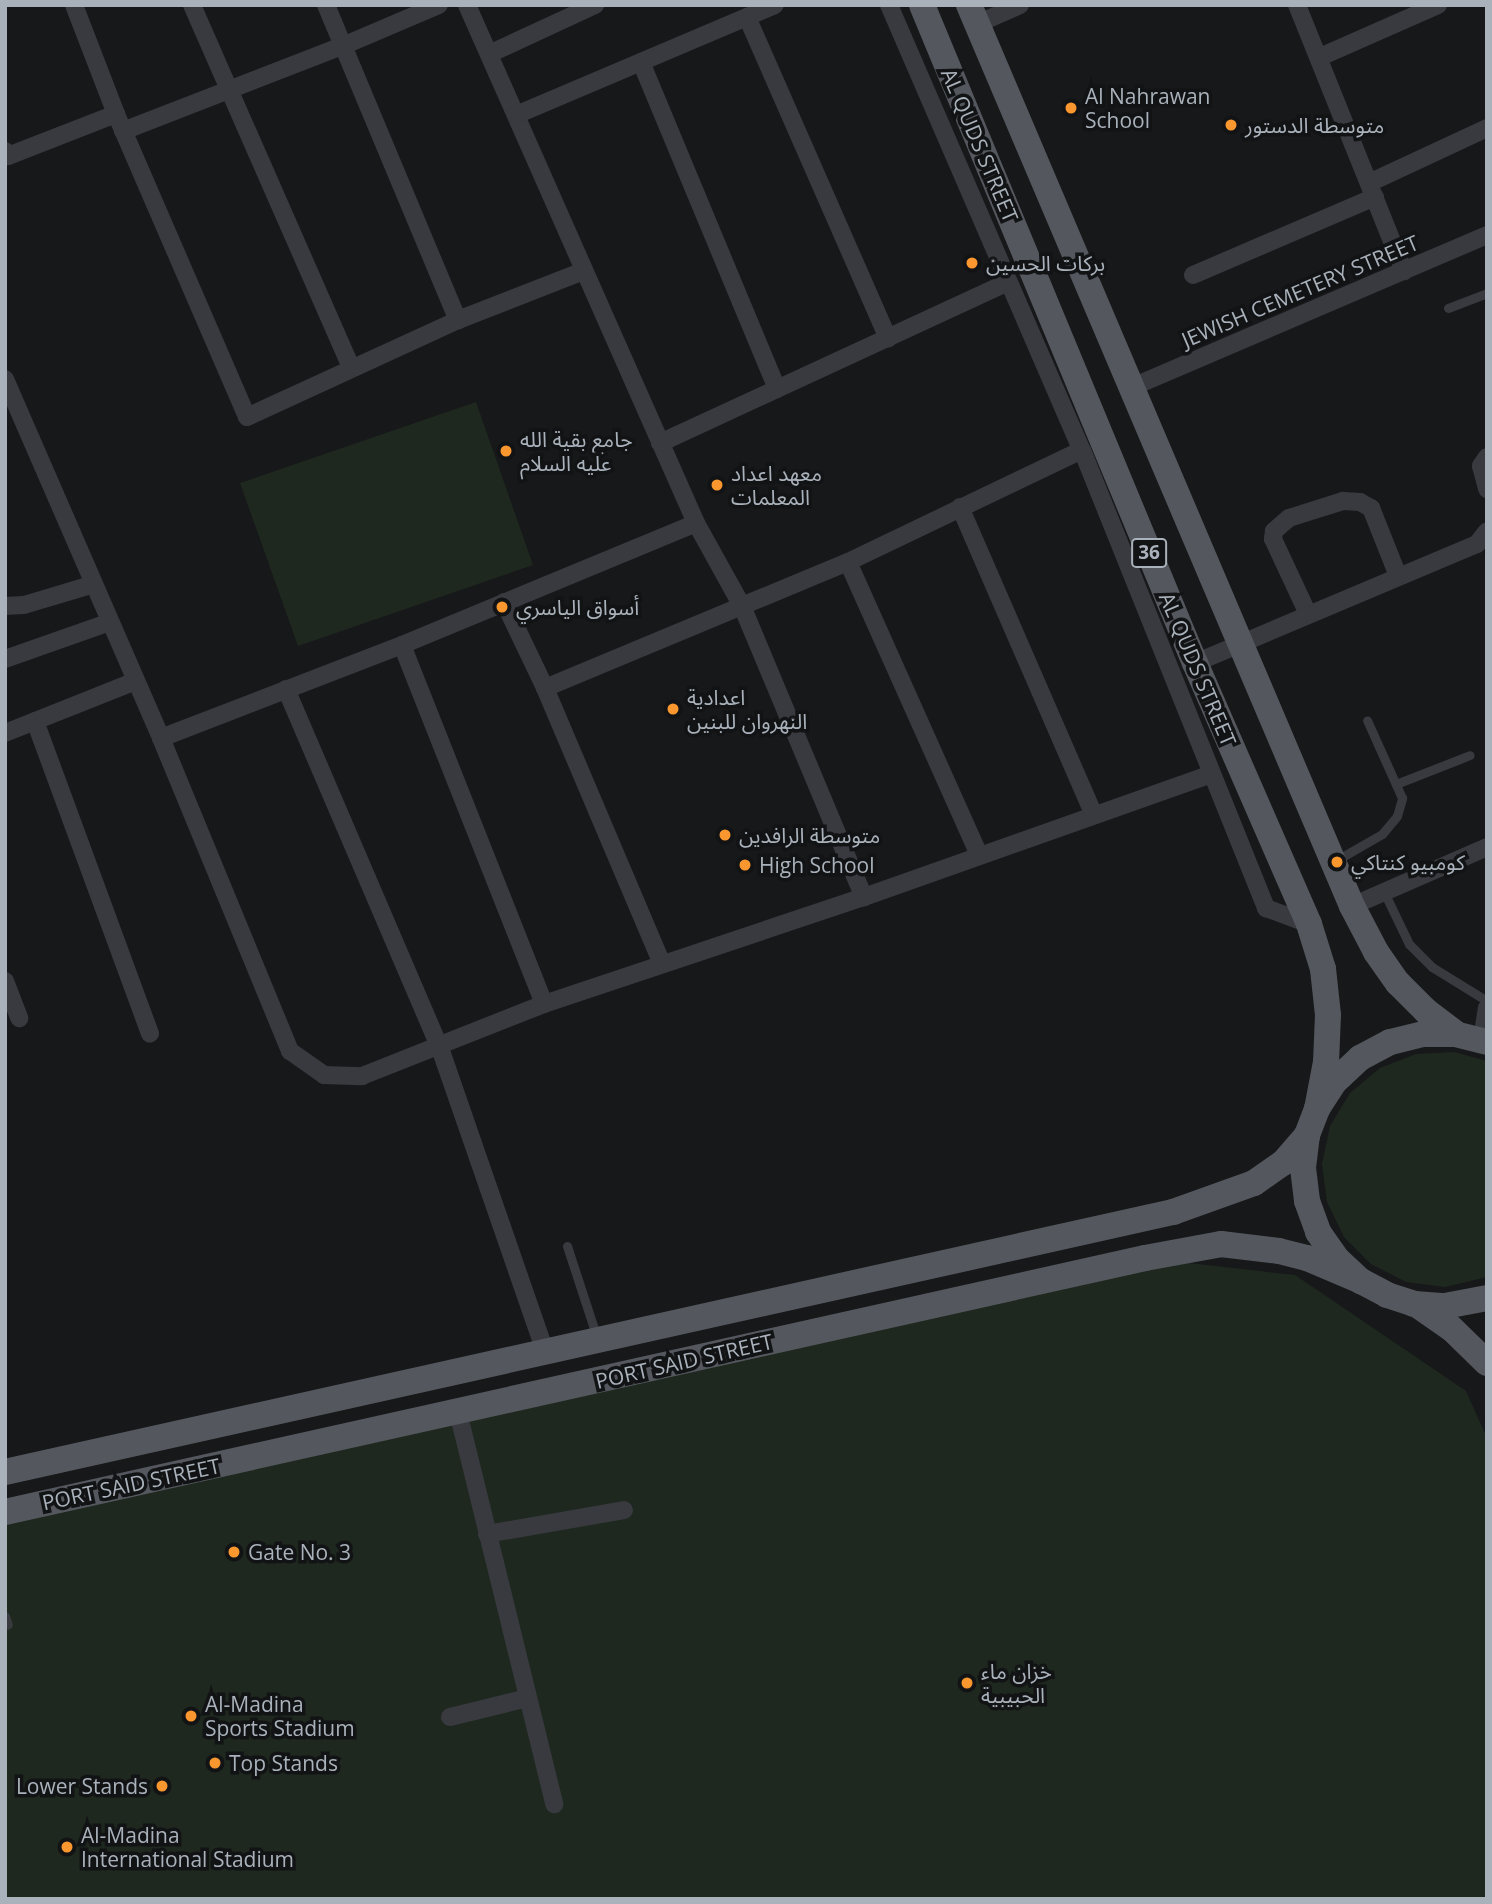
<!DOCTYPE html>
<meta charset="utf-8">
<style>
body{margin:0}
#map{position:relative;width:1492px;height:1904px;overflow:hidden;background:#17181a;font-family:"Open Sans","Noto Sans Arabic",sans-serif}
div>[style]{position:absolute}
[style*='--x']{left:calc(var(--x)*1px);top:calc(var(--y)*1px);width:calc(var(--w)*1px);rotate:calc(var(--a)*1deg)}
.green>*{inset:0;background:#1f281f}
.lane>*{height:9px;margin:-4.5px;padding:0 4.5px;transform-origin:4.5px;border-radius:4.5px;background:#383a3f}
.street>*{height:18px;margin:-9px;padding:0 9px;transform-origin:9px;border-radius:9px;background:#383a3f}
.primary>*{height:26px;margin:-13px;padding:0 13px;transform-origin:13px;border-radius:13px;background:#54585e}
.dots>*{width:19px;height:19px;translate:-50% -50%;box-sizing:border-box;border:4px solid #121315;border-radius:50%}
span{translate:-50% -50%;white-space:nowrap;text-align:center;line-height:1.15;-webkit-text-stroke:7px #121315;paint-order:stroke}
.shield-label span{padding:2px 5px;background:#121315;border:2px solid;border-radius:5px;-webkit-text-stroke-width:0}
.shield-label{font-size:19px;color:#a9b1ba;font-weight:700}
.poi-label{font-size:21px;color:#a9b1ba}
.left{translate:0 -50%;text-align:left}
.right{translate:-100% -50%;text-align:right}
.street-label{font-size:21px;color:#a9b1ba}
.frame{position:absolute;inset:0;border:7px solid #a9b1ba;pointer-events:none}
</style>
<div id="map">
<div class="green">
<i style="clip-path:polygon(476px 402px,533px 565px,298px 646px,240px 483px)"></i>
<i style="clip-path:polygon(1454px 1052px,1487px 1061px,1487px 1277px,1445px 1287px,1406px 1282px,1371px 1264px,1344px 1237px,1327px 1202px,1322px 1164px,1330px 1126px,1350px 1093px,1380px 1068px,1416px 1054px)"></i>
<i style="clip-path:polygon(1145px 1258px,1295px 1275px,1466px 1391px,1487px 1438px,1487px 1899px,5px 1899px,5px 1512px)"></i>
</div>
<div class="lane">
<i style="--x:1448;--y:308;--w:42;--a:-21"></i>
<i style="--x:1396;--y:784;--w:79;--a:-21.4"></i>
<i style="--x:1335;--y:861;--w:54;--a:-29.9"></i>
<i style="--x:1382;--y:834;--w:23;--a:-50"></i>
<i style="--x:1397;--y:816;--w:19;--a:-74"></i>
<i style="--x:1402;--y:798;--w:85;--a:-114.2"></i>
<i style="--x:1384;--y:892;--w:58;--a:64.3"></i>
<i style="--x:1409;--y:944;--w:33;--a:45"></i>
<i style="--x:1432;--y:967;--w:65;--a:31.7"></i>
<i style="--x:567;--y:1246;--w:97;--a:71.9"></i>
<i style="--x:5;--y:1616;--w:9;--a:72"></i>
</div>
<div class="street">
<i style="--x:74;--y:5;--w:117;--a:68.9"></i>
<i style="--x:116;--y:114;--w:330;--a:66.6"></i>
<i style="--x:247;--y:417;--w:232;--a:-24.7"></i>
<i style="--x:458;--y:320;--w:135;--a:-21.3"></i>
<i style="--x:192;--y:5;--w:396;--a:66.3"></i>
<i style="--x:326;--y:5;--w:342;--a:67.3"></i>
<i style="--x:467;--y:5;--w:566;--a:66.15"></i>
<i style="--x:696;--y:523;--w:95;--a:61"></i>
<i style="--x:742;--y:606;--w:316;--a:67.3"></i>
<i style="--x:889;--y:5;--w:485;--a:66.6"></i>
<i style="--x:1082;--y:450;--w:494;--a:68.1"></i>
<i style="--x:1266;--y:908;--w:46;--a:20.4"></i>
<i style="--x:1297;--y:5;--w:287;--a:68.1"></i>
<i style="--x:747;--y:17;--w:351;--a:66.3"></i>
<i style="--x:977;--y:24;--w:47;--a:-23.8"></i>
<i style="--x:489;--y:54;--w:117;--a:-24.8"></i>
<i style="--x:1320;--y:57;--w:129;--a:-23.8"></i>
<i style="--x:641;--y:62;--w:354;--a:67.4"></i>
<i style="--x:516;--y:115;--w:281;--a:-23"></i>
<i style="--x:123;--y:131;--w:238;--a:-21.2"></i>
<i style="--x:345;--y:45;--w:102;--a:-23.1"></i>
<i style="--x:5;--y:151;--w:6;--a:59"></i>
<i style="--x:8;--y:156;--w:116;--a:-21.3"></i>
<i style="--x:1369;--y:183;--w:130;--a:-25"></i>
<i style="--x:1193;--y:275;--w:198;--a:-23.2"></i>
<i style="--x:5;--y:379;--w:391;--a:66.5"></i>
<i style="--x:161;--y:738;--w:339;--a:67.6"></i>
<i style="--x:290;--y:1051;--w:42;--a:35.2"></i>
<i style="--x:324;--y:1075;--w:38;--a:2"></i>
<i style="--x:362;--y:1076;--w:196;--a:-21.6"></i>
<i style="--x:544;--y:1004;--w:337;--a:-18.5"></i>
<i style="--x:864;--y:897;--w:368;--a:-19.5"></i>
<i style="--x:1130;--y:388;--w:388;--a:-23.2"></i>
<i style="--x:660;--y:443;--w:384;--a:-24.8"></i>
<i style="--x:1487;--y:457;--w:11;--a:124"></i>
<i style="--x:1481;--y:466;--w:24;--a:75"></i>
<i style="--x:960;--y:507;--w:336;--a:66.5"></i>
<i style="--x:848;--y:562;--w:321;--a:65.9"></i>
<i style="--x:504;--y:602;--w:95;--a:64.5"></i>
<i style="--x:545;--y:688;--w:300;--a:67"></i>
<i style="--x:5;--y:606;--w:19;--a:-3"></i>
<i style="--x:24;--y:605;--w:73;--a:-16.7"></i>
<i style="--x:1308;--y:614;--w:83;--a:-115"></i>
<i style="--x:1273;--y:539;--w:8;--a:-83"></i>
<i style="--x:1274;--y:531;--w:20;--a:-41"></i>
<i style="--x:1289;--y:518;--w:57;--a:-17.5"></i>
<i style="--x:1343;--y:501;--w:17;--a:3"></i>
<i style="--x:1360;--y:502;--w:13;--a:29"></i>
<i style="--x:1371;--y:508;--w:73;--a:68.3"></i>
<i style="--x:402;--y:645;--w:386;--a:68.4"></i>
<i style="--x:5;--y:659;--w:111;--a:-19.4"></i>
<i style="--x:1195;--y:663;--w:306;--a:-22.9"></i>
<i style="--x:1477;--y:544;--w:16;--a:-52"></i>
<i style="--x:545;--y:688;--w:328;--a:-22.6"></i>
<i style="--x:848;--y:562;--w:259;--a:-25.6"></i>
<i style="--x:286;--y:689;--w:391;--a:66.8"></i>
<i style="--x:440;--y:1048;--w:322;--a:70.9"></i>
<i style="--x:35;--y:721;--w:333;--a:69.8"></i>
<i style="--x:5;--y:733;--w:141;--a:-21.7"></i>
<i style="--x:161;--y:738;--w:258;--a:-21.1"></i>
<i style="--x:402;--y:645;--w:318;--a:-22.5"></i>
<i style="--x:1352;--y:906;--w:147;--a:-23.6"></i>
<i style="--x:5;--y:981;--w:40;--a:69"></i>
<i style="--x:1482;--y:1039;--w:31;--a:-81"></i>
<i style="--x:458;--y:1412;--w:404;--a:76.2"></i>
<i style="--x:487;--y:1534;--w:139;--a:-9.9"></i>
<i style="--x:450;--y:1717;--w:80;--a:-13.7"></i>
</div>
<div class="primary">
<i style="--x:922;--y:5;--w:712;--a:67.47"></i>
<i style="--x:1195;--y:663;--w:285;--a:66.4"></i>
<i style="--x:1309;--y:924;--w:47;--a:72.7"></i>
<i style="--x:1323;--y:969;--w:46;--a:83.8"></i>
<i style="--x:1328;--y:1015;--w:47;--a:92.4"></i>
<i style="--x:1326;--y:1062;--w:48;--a:100.8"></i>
<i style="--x:969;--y:5;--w:979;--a:66.97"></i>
<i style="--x:1352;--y:906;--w:52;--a:62.4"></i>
<i style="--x:1376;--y:952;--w:38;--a:55"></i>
<i style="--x:1398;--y:983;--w:40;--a:45"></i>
<i style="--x:1426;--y:1011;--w:38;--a:37"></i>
<i style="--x:1487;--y:1042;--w:32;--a:-166"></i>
<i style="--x:1456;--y:1034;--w:33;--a:180"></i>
<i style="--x:1423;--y:1034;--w:34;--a:166"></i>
<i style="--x:1390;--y:1042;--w:34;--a:152"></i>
<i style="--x:1360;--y:1058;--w:34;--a:137"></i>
<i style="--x:1335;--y:1081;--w:33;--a:123"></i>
<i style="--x:1317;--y:1109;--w:28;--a:111"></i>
<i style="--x:1307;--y:1135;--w:33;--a:97"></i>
<i style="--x:1303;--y:1168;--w:33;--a:83"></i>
<i style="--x:1307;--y:1201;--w:33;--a:70"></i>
<i style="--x:1318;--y:1232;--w:33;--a:55"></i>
<i style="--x:1337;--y:1259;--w:33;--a:43"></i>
<i style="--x:1361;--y:1281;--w:30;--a:28"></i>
<i style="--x:1387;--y:1295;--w:28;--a:18"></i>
<i style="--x:1414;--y:1304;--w:31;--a:4"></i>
<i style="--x:1445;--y:1306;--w:43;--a:-10.8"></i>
<i style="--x:1419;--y:1306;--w:39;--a:35"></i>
<i style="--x:1451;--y:1328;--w:50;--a:44.2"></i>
<i style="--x:5;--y:1472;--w:1197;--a:-12.55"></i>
<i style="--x:1173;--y:1212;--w:86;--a:-19.7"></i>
<i style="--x:1254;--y:1183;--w:35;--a:-35"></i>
<i style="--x:1283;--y:1163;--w:37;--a:-49"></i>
<i style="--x:5;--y:1512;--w:1168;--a:-12.56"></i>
<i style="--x:1145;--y:1258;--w:77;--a:-10.4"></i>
<i style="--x:1221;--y:1244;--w:58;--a:6.9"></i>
<i style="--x:1279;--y:1251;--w:29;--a:14"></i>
<i style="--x:1307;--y:1258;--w:59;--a:23.1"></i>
</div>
<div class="dots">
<i style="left:1071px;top:108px;background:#fa972f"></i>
<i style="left:1231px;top:125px;background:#fa972f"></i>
<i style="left:972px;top:263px;background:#fa972f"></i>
<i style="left:506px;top:451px;background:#fa972f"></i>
<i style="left:717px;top:485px;background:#fa972f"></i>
<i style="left:502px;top:607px;background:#fa972f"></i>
<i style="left:673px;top:709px;background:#fa972f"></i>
<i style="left:725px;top:835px;background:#fa972f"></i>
<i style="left:1337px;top:862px;background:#fa972f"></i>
<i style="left:745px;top:865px;background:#fa972f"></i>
<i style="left:234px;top:1552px;background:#fa972f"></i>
<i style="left:967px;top:1683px;background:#fa972f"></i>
<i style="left:191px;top:1716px;background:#fa972f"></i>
<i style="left:215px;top:1763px;background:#fa972f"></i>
<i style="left:162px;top:1786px;background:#fa972f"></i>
<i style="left:67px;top:1847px;background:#fa972f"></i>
</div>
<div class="shield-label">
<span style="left:1149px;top:553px">36</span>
</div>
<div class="poi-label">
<span class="left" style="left:1085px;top:108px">Al Nahrawan<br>School</span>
<span class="left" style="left:1245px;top:125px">متوسطة الدستور</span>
<span class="left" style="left:986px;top:263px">بركات الحسين</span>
<span class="left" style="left:520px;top:451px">جامع بقية الله<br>عليه السلام</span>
<span class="left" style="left:731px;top:485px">معهد اعداد<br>المعلمات</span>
<span class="left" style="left:516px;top:607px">أسواق الياسري</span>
<span class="left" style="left:687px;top:709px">اعدادية<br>النهروان للبنين</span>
<span class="left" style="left:739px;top:835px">متوسطة الرافدين</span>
<span class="left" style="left:1351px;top:862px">كومبيو كنتاكي</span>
<span class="left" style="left:759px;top:865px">High School</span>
<span class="left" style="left:248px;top:1552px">Gate No. 3</span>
<span class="left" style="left:981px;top:1683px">خزان ماء<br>الحبيبية</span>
<span class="left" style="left:205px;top:1716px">Al-Madina<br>Sports Stadium</span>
<span class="left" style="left:229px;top:1763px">Top Stands</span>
<span class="right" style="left:148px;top:1786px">Lower Stands</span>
<span class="left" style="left:81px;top:1847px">Al-Madina<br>International Stadium</span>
</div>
<div class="street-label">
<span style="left:980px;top:145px;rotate:67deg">AL QUDS STREET</span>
<span style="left:1300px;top:291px;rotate:-23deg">JEWISH CEMETERY STREET</span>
<span style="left:1198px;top:669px;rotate:67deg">AL QUDS STREET</span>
<span style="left:684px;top:1361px;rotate:-13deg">PORT SAID STREET</span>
<span style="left:131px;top:1484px;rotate:-12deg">PORT SAID STREET</span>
</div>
<div class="frame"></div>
</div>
